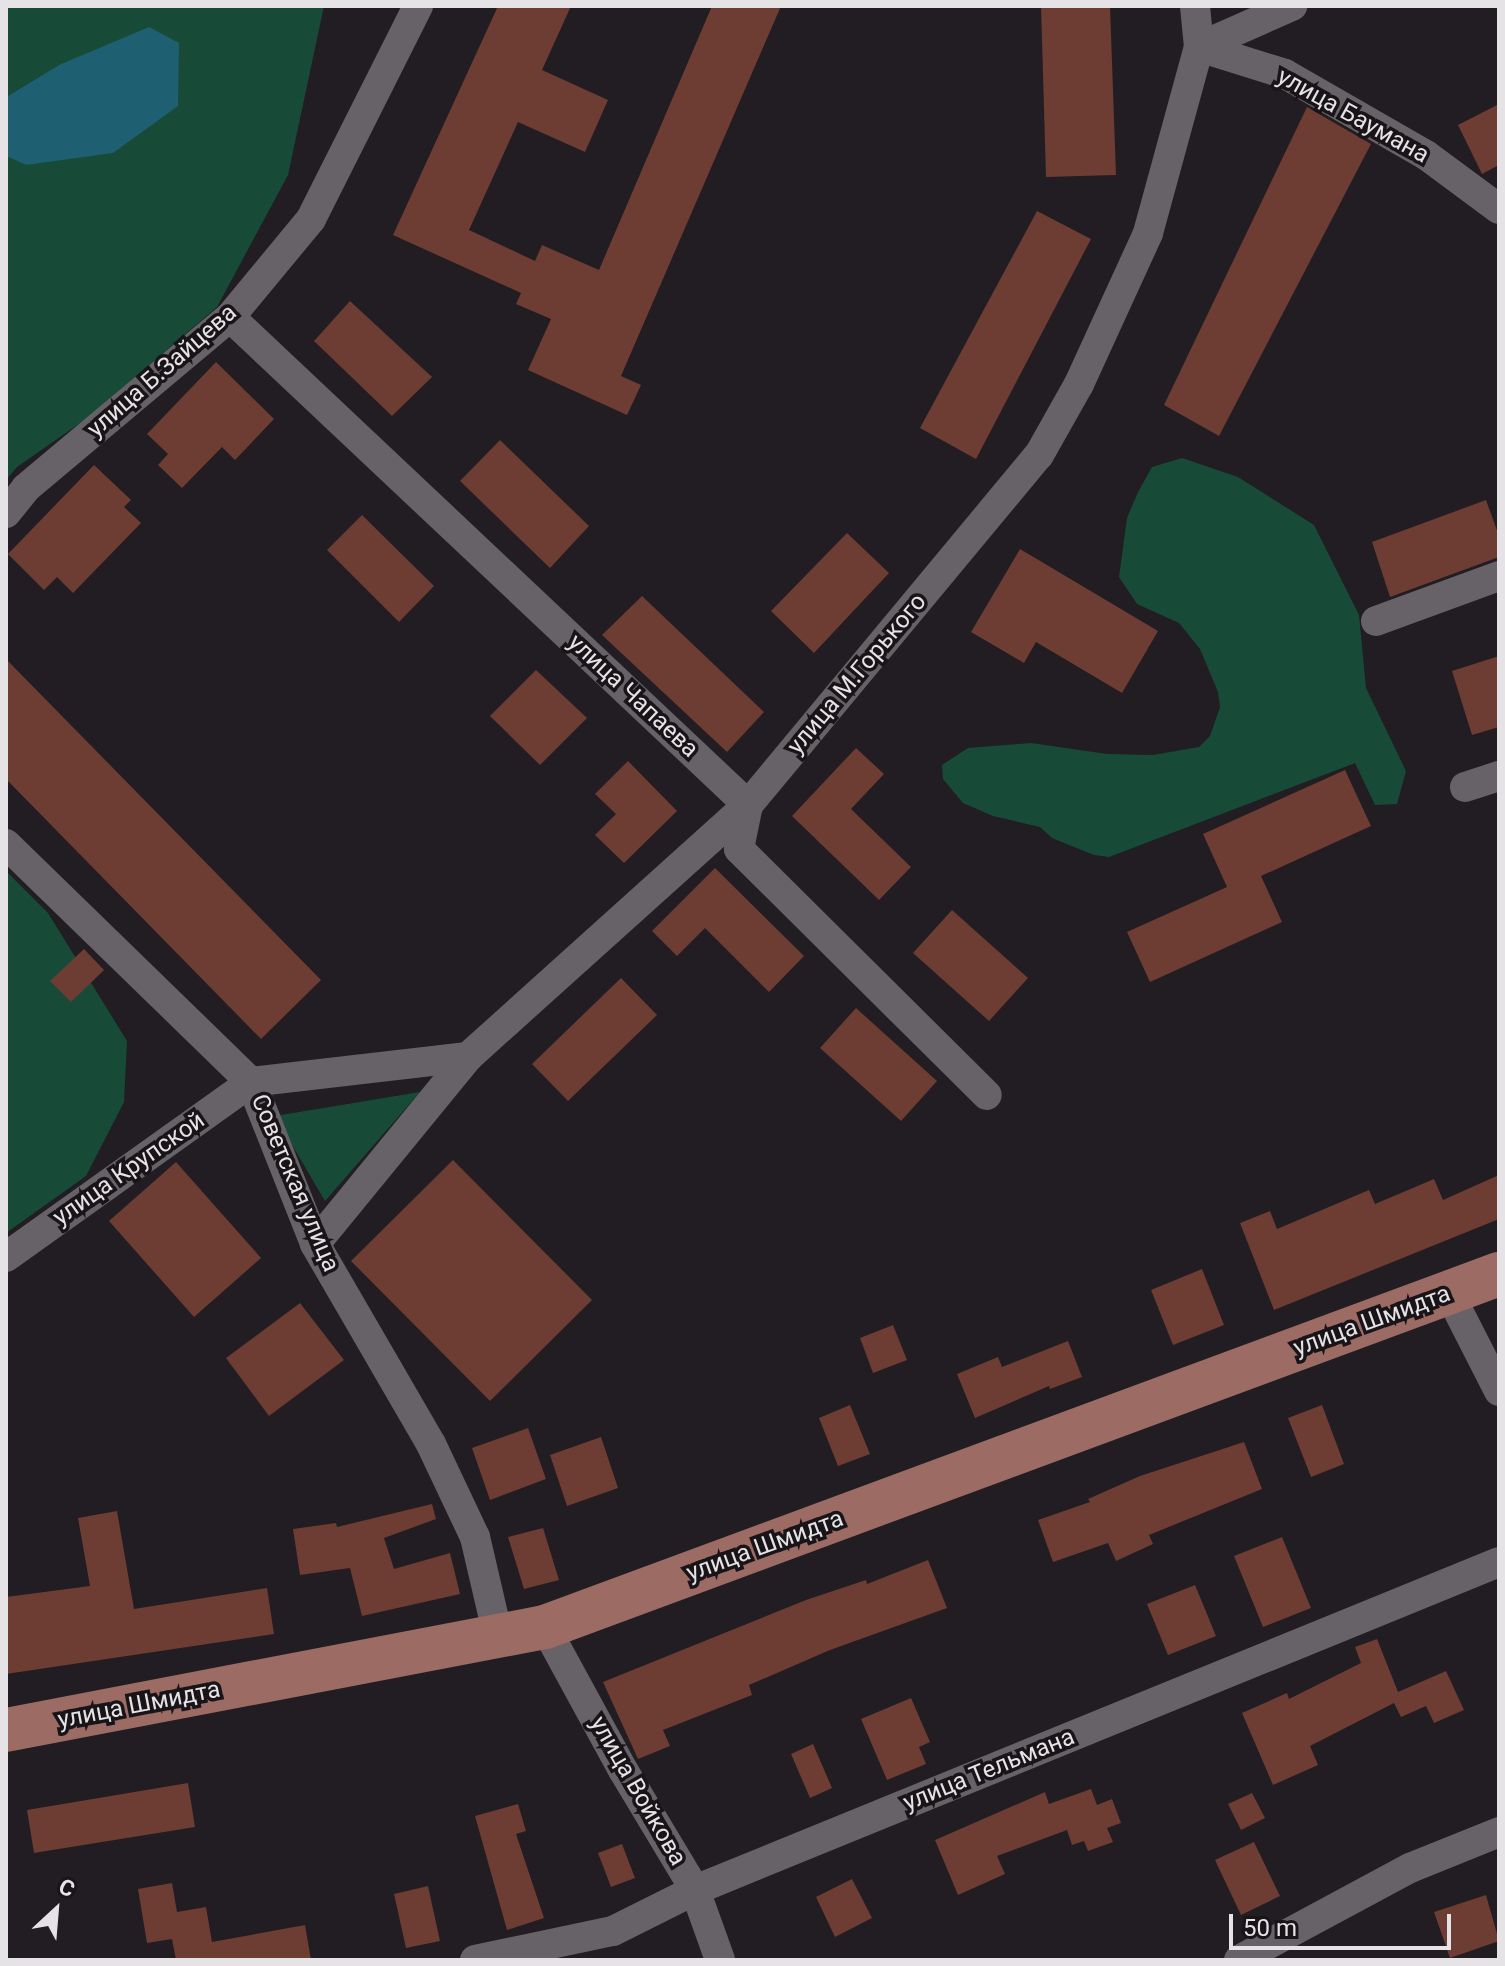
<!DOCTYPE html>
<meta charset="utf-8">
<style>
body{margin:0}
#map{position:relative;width:1505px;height:1966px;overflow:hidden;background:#211d22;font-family:Roboto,sans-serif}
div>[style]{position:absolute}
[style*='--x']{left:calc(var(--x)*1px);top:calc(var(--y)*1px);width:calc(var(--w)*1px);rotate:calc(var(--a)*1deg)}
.green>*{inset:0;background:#174b38}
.water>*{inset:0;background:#1e6072}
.building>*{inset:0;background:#6d3c32}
.minor>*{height:30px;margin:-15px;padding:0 15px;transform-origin:15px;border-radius:15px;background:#676267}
.primary>*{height:44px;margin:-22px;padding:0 22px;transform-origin:22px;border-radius:22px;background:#9b6b64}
span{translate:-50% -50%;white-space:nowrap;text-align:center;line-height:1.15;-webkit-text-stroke:7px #181418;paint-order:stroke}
.street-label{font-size:24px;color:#e6e3e6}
.frame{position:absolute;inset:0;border:8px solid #e6e3e6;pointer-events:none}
.north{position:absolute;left:16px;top:1870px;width:80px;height:80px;-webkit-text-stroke:6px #181418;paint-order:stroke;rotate:26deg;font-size:22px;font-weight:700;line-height:32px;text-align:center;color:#e6e3e6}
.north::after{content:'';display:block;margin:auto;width:28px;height:36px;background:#e6e3e6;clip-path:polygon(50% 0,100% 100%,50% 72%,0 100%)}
.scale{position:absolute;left:1229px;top:1914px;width:222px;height:36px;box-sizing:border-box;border:4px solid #e6e3e6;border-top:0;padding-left:10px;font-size:24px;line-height:28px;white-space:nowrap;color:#e6e3e6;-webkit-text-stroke:6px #181418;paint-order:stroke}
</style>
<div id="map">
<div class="green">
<i style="clip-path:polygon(6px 6px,324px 6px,288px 175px,217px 307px,83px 421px,17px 467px,6px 480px,6px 156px,26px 165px,59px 65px,6px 97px)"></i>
<i style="clip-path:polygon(1182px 458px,1238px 477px,1314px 525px,1359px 615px,1366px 688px,1406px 771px,1397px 804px,1375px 805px,1355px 763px,1109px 857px,1094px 855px,1052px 838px,1040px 827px,993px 816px,963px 803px,943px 779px,942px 765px,968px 748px,1031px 743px,1107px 754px,1153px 755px,1199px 747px,1210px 736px,1220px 707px,1218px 692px,1200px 649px,1179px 623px,1137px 604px,1119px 577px,1127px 518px,1138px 492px,1152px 467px)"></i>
<i style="clip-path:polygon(6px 871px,48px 913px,127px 1041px,124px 1102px,86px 1176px,6px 1233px)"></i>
<i style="clip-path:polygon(420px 1092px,325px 1201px,275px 1116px)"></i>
</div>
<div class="water">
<i style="clip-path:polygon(149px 27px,179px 43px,178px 106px,113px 153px,26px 165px,6px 156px,6px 97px,59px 65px)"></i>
</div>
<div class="building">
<i style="clip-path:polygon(498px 6px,571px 6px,542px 70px,608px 100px,585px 152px,518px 122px,469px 230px,535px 261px,542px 245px,599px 270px,712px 6px,781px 6px,621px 376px,641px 385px,627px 415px,528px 370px,551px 319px,516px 304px,521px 293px,393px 235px)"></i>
<i style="clip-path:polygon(1041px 6px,1110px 6px,1116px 175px,1046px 177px)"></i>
<i style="clip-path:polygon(1499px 104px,1499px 165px,1482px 174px,1458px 125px)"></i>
<i style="clip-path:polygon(1307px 107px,1371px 144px,1219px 436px,1164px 405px)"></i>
<i style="clip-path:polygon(1037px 211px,1091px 239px,976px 459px,920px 428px)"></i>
<i style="clip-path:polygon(350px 301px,432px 377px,392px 416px,314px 341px)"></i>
<i style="clip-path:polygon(216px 362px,274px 419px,235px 460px,222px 447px,182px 488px,158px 465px,168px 454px,147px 434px)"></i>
<i style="clip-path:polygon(500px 440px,589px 526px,550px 568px,460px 481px)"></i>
<i style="clip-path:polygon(94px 465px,131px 500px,124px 507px,141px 523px,73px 593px,57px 577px,44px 590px,8px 554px)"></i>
<i style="clip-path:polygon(1486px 500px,1499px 536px,1499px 557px,1390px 597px,1372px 542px)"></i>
<i style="clip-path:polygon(362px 515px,434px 586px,399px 622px,327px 550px)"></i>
<i style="clip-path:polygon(847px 533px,889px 573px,814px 653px,771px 611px)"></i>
<i style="clip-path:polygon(1020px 549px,1158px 631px,1122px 693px,1036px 642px,1024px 663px,971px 632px)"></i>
<i style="clip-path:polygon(642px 596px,764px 712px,727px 752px,602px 635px)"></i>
<i style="clip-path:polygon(1499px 656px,1499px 727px,1472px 735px,1452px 671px)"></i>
<i style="clip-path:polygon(6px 659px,321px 980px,261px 1039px,6px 779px)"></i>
<i style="clip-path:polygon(536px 670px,587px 718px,540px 765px,490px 716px)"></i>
<i style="clip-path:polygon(856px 748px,884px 774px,851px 809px,911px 867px,879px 900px,792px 816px)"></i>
<i style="clip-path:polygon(628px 761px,677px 811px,624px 863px,595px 835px,616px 814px,595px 794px)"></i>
<i style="clip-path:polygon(1345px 770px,1371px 826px,1261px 876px,1282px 922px,1150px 982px,1127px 932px,1227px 887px,1203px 834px)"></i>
<i style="clip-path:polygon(715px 868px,804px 956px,769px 992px,705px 928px,677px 956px,652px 931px)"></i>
<i style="clip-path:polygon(952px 910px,1028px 978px,989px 1021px,913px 953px)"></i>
<i style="clip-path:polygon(84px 949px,104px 970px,71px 1002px,50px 981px)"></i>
<i style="clip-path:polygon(621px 978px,657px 1015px,568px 1101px,532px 1064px)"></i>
<i style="clip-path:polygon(856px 1008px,937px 1081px,901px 1121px,820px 1048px)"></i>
<i style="clip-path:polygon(453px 1160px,592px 1300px,490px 1401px,351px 1261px)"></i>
<i style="clip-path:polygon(176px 1162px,261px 1258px,194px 1317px,109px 1221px)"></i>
<i style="clip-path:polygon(1499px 1175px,1499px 1219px,1274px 1310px,1240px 1223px,1270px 1211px,1277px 1229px,1369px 1190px,1375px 1204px,1434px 1179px,1443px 1200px)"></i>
<i style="clip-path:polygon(1202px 1269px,1224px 1325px,1173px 1345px,1151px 1290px)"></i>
<i style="clip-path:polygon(300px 1303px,344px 1360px,269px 1416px,226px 1358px)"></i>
<i style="clip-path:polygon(893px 1325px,907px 1360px,873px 1373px,860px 1338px)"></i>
<i style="clip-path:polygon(1068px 1341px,1082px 1377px,1050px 1389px,1049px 1386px,975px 1418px,957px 1374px,998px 1357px,1002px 1367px)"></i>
<i style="clip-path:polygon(850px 1405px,870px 1454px,838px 1466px,819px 1418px)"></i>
<i style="clip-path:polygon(1322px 1405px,1344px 1464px,1311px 1477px,1288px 1418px)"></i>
<i style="clip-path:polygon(528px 1428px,546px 1479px,490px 1500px,472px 1448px)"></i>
<i style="clip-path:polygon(601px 1437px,618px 1488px,567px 1506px,550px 1455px)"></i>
<i style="clip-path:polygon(1244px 1442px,1262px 1489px,1149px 1535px,1153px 1544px,1116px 1561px,1108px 1543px,1053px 1562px,1038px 1520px,1090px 1502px,1088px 1499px,1140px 1476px)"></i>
<i style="clip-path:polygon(432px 1504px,436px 1519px,384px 1538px,394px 1569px,450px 1553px,460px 1594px,362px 1616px,350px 1568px,300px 1575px,293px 1529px,336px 1523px,337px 1527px)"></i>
<i style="clip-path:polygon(117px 1511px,134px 1609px,267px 1588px,274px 1634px,6px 1674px,6px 1597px,90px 1586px,78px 1518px)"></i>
<i style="clip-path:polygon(543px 1528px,559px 1580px,524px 1589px,508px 1537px)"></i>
<i style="clip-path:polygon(1282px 1537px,1311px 1608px,1263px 1627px,1234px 1556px)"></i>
<i style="clip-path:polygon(928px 1560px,947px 1608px,830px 1650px,749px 1685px,752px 1695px,663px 1730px,670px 1746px,638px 1759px,603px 1682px,806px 1600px,866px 1580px,867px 1584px)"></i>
<i style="clip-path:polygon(1195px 1585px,1216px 1636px,1168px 1655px,1147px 1604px)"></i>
<i style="clip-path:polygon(1377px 1639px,1398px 1692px,1446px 1671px,1464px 1710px,1434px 1723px,1426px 1706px,1401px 1717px,1394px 1703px,1310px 1746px,1318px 1765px,1273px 1785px,1242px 1713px,1287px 1693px,1289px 1699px,1361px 1663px,1355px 1647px)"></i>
<i style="clip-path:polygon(911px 1698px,930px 1742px,919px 1747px,926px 1764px,887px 1780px,861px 1719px)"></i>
<i style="clip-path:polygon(813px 1744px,832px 1788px,810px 1798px,791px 1754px)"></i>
<i style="clip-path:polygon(188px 1783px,195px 1827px,34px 1853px,27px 1810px)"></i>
<i style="clip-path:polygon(1091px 1789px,1097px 1805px,1112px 1799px,1121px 1823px,1107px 1828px,1113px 1842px,1088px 1851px,1084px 1841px,1072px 1845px,1067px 1830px,997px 1856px,1005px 1874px,958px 1895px,935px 1840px,1045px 1792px,1049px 1804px)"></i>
<i style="clip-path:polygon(1252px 1793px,1265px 1818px,1241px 1830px,1228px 1804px)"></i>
<i style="clip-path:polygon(518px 1804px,526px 1831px,516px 1834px,544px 1918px,507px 1930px,475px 1816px)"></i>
<i style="clip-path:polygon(1254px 1842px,1280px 1896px,1241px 1915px,1215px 1860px)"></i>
<i style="clip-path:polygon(622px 1844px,635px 1878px,611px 1887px,598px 1853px)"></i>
<i style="clip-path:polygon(852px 1879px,872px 1918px,835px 1937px,816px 1897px)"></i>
<i style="clip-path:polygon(172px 1883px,177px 1912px,206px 1907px,212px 1942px,305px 1925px,311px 1960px,176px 1960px,172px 1939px,147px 1943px,138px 1889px)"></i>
<i style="clip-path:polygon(428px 1886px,440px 1941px,406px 1948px,394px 1894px)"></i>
<i style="clip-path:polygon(1486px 1895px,1499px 1941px,1450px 1958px,1434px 1912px)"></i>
</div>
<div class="minor">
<i style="--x:1199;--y:47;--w:90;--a:17.4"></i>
<i style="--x:1285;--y:74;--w:163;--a:29.9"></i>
<i style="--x:1426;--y:155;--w:91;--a:36.5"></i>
<i style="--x:1199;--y:47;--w:102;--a:-23.8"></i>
<i style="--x:230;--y:317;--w:712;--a:43.29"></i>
<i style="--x:748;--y:805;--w:45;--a:101.6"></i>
<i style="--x:739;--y:849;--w:349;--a:44.8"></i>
<i style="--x:6;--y:513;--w:32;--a:-51"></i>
<i style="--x:26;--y:488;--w:266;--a:-40"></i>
<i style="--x:230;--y:317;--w:127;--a:-50.4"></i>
<i style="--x:311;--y:219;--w:238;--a:-63.3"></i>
<i style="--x:1376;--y:621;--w:131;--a:-20.1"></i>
<i style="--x:1465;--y:787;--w:36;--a:-18"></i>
<i style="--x:6;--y:844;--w:342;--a:44.2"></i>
<i style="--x:251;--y:1082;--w:174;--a:68.4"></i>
<i style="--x:315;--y:1244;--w:231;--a:59.9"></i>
<i style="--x:431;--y:1444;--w:103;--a:64.7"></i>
<i style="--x:475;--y:1537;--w:102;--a:76.9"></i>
<i style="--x:315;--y:1244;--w:242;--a:-50.7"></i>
<i style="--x:6;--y:1257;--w:301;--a:-35.5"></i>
<i style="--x:251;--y:1082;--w:218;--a:-6.6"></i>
<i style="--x:468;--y:1057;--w:377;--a:-42"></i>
<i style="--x:748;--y:805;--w:455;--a:-50.3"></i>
<i style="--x:1039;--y:455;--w:81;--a:-60.6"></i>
<i style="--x:1079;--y:384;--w:166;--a:-65.4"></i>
<i style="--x:1148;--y:233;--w:193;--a:-74.7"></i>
<i style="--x:1199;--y:47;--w:41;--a:-95.6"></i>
<i style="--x:1449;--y:1293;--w:110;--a:63"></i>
<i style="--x:545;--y:1627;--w:163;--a:61.4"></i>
<i style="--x:623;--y:1770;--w:140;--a:59"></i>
<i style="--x:695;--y:1890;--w:74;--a:70.3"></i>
<i style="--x:475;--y:1960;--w:141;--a:-11.9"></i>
<i style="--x:613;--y:1931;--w:92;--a:-26.6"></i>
<i style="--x:695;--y:1890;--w:868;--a:-22.19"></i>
<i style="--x:1239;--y:1960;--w:194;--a:-28.3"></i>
<i style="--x:1410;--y:1868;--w:96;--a:-22"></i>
</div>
<div class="primary">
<i style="--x:6;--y:1730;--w:549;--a:-10.82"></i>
<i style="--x:545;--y:1627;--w:1017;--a:-20.31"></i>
</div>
<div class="street-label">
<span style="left:1353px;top:116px;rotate:29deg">улица Баумана</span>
<span style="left:162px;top:371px;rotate:-41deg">улица Б.Зайцева</span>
<span style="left:857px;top:674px;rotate:-50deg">улица М.Горького</span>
<span style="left:633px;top:696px;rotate:43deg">улица Чапаева</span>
<span style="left:129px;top:1169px;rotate:-35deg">улица Крупской</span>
<span style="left:295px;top:1183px;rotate:67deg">Советская улица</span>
<span style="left:1372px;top:1321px;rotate:-20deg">улица Шмидта</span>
<span style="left:765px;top:1546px;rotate:-20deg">улица Шмидта</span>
<span style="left:139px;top:1705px;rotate:-11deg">улица Шмидта</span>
<span style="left:989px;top:1770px;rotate:-22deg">улица Тельмана</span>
<span style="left:638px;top:1791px;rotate:60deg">улица Войкова</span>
</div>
<div class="frame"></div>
<div class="north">С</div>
<div class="scale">50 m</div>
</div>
